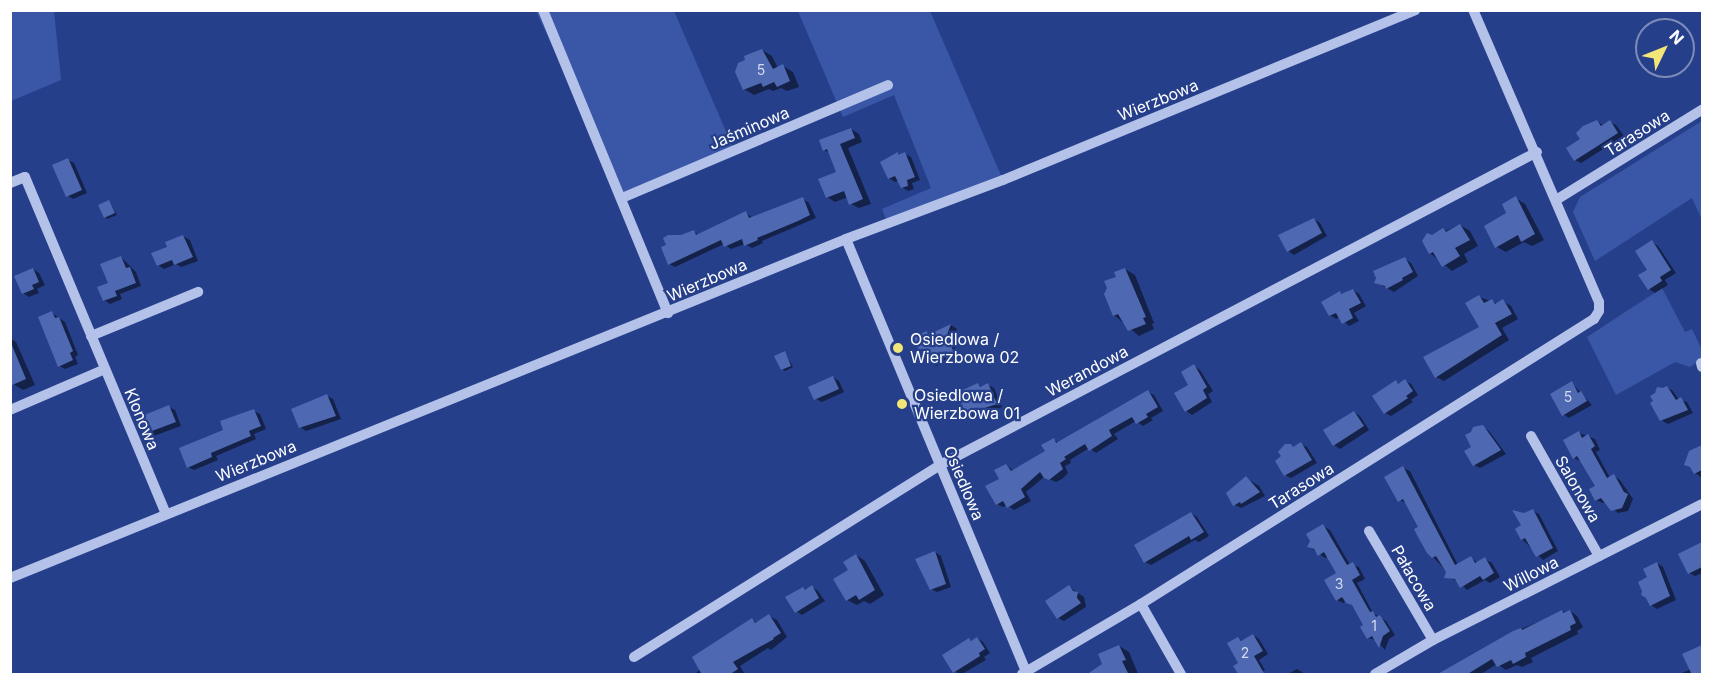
<!DOCTYPE html>
<meta charset="utf-8">
<style>
body{margin:0}
#map{position:relative;width:1713px;height:685px;overflow:hidden;background:#263f8a;font-family:Inter,sans-serif}
div>[style]{position:absolute}
[style*='--x']{left:calc(var(--x)*1px);top:calc(var(--y)*1px);width:calc(var(--w)*1px);rotate:calc(var(--a)*1deg)}
.green>*{inset:0;background:#3a57a7}
.shadow>*{inset:0;background:#0007}
.building>*{inset:0;background:#4e69b2}
.minor>*{height:10px;margin:-5px;padding:0 5px;transform-origin:5px;border-radius:5px;background:#b4c2ea}
.dots>*{width:16px;height:16px;translate:-50% -50%;box-sizing:border-box;border:3px solid #263f8a;border-radius:50%}
span{translate:-50% -50%;white-space:nowrap;text-align:center;line-height:1.15;-webkit-text-stroke:4.5px #263f8a;paint-order:stroke}
.number-label{font-size:14px;color:#d3daec}
.number-label span{-webkit-text-stroke-width:0}
.street-label{font-size:16px;color:#fff}
.poi-label{font-size:16px;color:#fff}
.left{translate:0 -50%;text-align:left}
.frame{position:absolute;inset:0;border:12px solid #fff;pointer-events:none}
.north{position:absolute;left:1635px;top:18px;width:60px;height:60px;box-sizing:border-box;background:#263f8a;border:2px solid #7d8cb9;border-radius:50%;rotate:47deg;font-size:16px;font-weight:700;line-height:24px;text-align:center;color:#fff}
.north::after{content:'';display:block;margin:auto;width:21px;height:27px;background:#f3e678;clip-path:polygon(50% 0,100% 100%,50% 72%,0 100%)}
</style>
<div id="map">
<div class="green">
<i style="clip-path:polygon(11px 10px,54px 11px,61px 80px,11px 101px)"></i>
<i style="clip-path:polygon(536px 11px,674px 11px,734px 150px,622px 198px)"></i>
<i style="clip-path:polygon(798px 11px,930px 11px,1003px 180px,888px 224px,882px 209px,931px 188px,894px 95px,843px 117px)"></i>
<i style="clip-path:polygon(1702px 121px,1702px 220px,1692px 198px,1595px 261px,1573px 212px,1580px 197px)"></i>
<i style="clip-path:polygon(1662px 288px,1685px 332px,1692px 329px,1702px 350px,1702px 359px,1690px 367px,1675px 362px,1616px 395px,1587px 337px)"></i>
</div>
<div class="shadow">
<i style="clip-path:polygon(762px 50px,772px 56px,778px 68px,783px 66px,793px 72px,799px 87px,787px 91px,781px 88px,773px 91px,769px 89px,754px 95px,744px 89px)"></i>
<i style="clip-path:polygon(1597px 121px,1604px 126px,1610px 122px,1616px 125px,1624px 136px,1581px 163px,1575px 160px)"></i>
<i style="clip-path:polygon(851px 129px,859px 134px,862px 142px,848px 148px,871px 204px,859px 208px,851px 204px,848px 197px,835px 202px,827px 197px,838px 173px,830px 153px,824px 150px)"></i>
<i style="clip-path:polygon(905px 154px,911px 157px,920px 180px,912px 183px,914px 189px,908px 191px,902px 187px,899px 180px,895px 182px,889px 178px)"></i>
<i style="clip-path:polygon(68px 160px,74px 163px,87px 193px,73px 199px,67px 195px)"></i>
<i style="clip-path:polygon(1516px 198px,1525px 204px,1544px 240px,1532px 246px,1524px 242px,1506px 252px,1497px 247px)"></i>
<i style="clip-path:polygon(803px 199px,809px 203px,816px 218px,762px 241px,763px 243px,752px 248px,745px 244px,731px 249px,724px 244px,675px 267px,669px 264px,682px 237px,694px 232px,699px 235px,746px 213px,753px 218px)"></i>
<i style="clip-path:polygon(109px 201px,117px 215px,107px 219px,105px 217px)"></i>
<i style="clip-path:polygon(1314px 219px,1320px 223px,1327px 236px,1294px 255px,1288px 251px)"></i>
<i style="clip-path:polygon(1460px 225px,1470px 231px,1478px 246px,1464px 254px,1468px 262px,1452px 271px,1430px 253px,1433px 236px)"></i>
<i style="clip-path:polygon(183px 236px,190px 240px,198px 261px,181px 267px,176px 264px,164px 269px,158px 265px,168px 248px)"></i>
<i style="clip-path:polygon(1652px 242px,1658px 246px,1676px 273px,1665px 280px,1668px 285px,1655px 293px,1649px 289px)"></i>
<i style="clip-path:polygon(121px 257px,136px 272px,141px 286px,120px 294px,122px 299px,110px 304px,104px 300px)"></i>
<i style="clip-path:polygon(1405px 259px,1411px 263px,1418px 276px,1394px 292px,1376px 282px)"></i>
<i style="clip-path:polygon(33px 269px,39px 273px,45px 285px,37px 289px,39px 293px,29px 297px,23px 293px)"></i>
<i style="clip-path:polygon(1125px 269px,1135px 275px,1154px 323px,1152px 324px,1154px 329px,1139px 336px,1114px 315px,1109px 288px)"></i>
<i style="clip-path:polygon(1353px 290px,1359px 294px,1366px 306px,1354px 313px,1359px 321px,1349px 326px,1340px 317px,1336px 319px,1330px 315px,1340px 293px,1343px 295px)"></i>
<i style="clip-path:polygon(1479px 297px,1499px 304px,1503px 301px,1511px 306px,1518px 319px,1502px 328px,1509px 340px,1444px 381px,1436px 377px,1481px 328px)"></i>
<i style="clip-path:polygon(52px 313px,65px 322px,78px 355px,75px 357px,78px 364px,65px 369px,59px 366px)"></i>
<i style="clip-path:polygon(951px 325px,957px 329px,952px 340px,959px 357px,936px 366px,920px 349px,926px 333px,931px 335px)"></i>
<i style="clip-path:polygon(10px 338px,16px 342px,35px 385px,23px 390px,13px 384px,10px 377px)"></i>
<i style="clip-path:polygon(785px 353px,793px 367px,785px 371px,782px 369px)"></i>
<i style="clip-path:polygon(1194px 366px,1200px 370px,1213px 391px,1208px 394px,1212px 402px,1192px 415px,1186px 411px)"></i>
<i style="clip-path:polygon(833px 377px,839px 381px,844px 392px,822px 402px,816px 399px)"></i>
<i style="clip-path:polygon(1405px 381px,1411px 384px,1418px 395px,1411px 400px,1413px 402px,1391px 416px,1385px 413px,1396px 382px,1400px 384px)"></i>
<i style="clip-path:polygon(1572px 383px,1592px 405px,1569px 418px,1563px 414px)"></i>
<i style="clip-path:polygon(978px 385px,982px 387px,988px 385px,994px 388px,1002px 407px,973px 416px,967px 413px)"></i>
<i style="clip-path:polygon(1667px 387px,1673px 391px,1679px 400px,1687px 402px,1693px 413px,1668px 424px,1661px 420px,1663px 390px)"></i>
<i style="clip-path:polygon(1148px 392px,1154px 395px,1163px 411px,1151px 418px,1153px 420px,1143px 426px,1136px 421px,1114px 434px,1118px 439px,1096px 453px,1089px 448px,1070px 460px,1071px 463px,1065px 466px,1068px 473px,1062px 479px,1056px 482px,1044px 477px,1026px 492px,1031px 501px,1014px 510px,1007px 505px,1003px 507px,997px 504px,1006px 465px,1014px 471px,1047px 452px,1054px 440px,1059px 443px)"></i>
<i style="clip-path:polygon(327px 396px,333px 399px,341px 419px,306px 431px,300px 427px)"></i>
<i style="clip-path:polygon(169px 407px,175px 410px,181px 426px,151px 437px,145px 433px)"></i>
<i style="clip-path:polygon(254px 411px,260px 414px,266px 429px,254px 434px,256px 439px,216px 456px,218px 460px,194px 470px,188px 467px,224px 431px)"></i>
<i style="clip-path:polygon(1354px 412px,1360px 416px,1369px 430px,1340px 449px,1334px 445px)"></i>
<i style="clip-path:polygon(1483px 427px,1489px 431px,1506px 454px,1480px 468px,1474px 465px,1474px 447px)"></i>
<i style="clip-path:polygon(1579px 433px,1595px 439px,1600px 450px,1596px 452px,1610px 478px,1614px 476px,1620px 480px,1633px 499px,1628px 511px,1618px 513px,1606px 502px,1603px 503px,1596px 500px,1597px 486px,1580px 461px,1574px 458px)"></i>
<i style="clip-path:polygon(1301px 444px,1307px 447px,1317px 463px,1291px 478px,1285px 475px,1290px 445px,1294px 448px)"></i>
<i style="clip-path:polygon(1700px 448px,1702px 449px,1701px 477px,1695px 473px)"></i>
<i style="clip-path:polygon(1403px 468px,1410px 471px,1458px 565px,1471px 558px,1478px 563px,1485px 559px,1492px 563px,1500px 577px,1490px 583px,1485px 580px,1467px 590px,1458px 581px,1446px 577px,1447px 572px,1433px 557px,1407px 503px,1399px 500px)"></i>
<i style="clip-path:polygon(1246px 478px,1259px 486px,1265px 496px,1241px 508px,1235px 505px)"></i>
<i style="clip-path:polygon(1533px 511px,1539px 514px,1558px 551px,1543px 560px,1522px 539px,1525px 515px)"></i>
<i style="clip-path:polygon(1191px 513px,1197px 517px,1209px 536px,1199px 542px,1195px 540px,1151px 565px,1145px 562px)"></i>
<i style="clip-path:polygon(1323px 526px,1330px 530px,1350px 565px,1359px 567px,1365px 579px,1357px 583px,1373px 613px,1386px 621px,1395px 635px,1389px 639px,1385px 650px,1376px 640px,1368px 638px,1365px 626px,1354px 606px,1347px 601px,1343px 603px,1337px 600px,1338px 574px,1328px 557px,1325px 558px,1309px 547px)"></i>
<i style="clip-path:polygon(1702px 545px,1702px 573px,1695px 576px,1689px 573px,1680px 555px)"></i>
<i style="clip-path:polygon(935px 552px,941px 556px,951px 587px,937px 592px,931px 589px)"></i>
<i style="clip-path:polygon(856px 555px,865px 561px,884px 595px,870px 604px,864px 601px,857px 605px,847px 600px,850px 570px)"></i>
<i style="clip-path:polygon(1657px 563px,1663px 567px,1676px 600px,1657px 609px,1651px 605px,1649px 578px)"></i>
<i style="clip-path:polygon(812px 587px,818px 591px,825px 601px,802px 615px,796px 611px,803px 588px,806px 590px)"></i>
<i style="clip-path:polygon(1069px 587px,1084px 597px,1086px 607px,1064px 621px,1058px 618px)"></i>
<i style="clip-path:polygon(1570px 611px,1577px 616px,1583px 627px,1577px 631px,1578px 634px,1531px 658px,1533px 662px,1522px 667px,1517px 665px,1506px 670px,1497px 664px,1481px 674px,1447px 674px,1445px 671px,1521px 629px,1562px 612px)"></i>
<i style="clip-path:polygon(769px 616px,777px 620px,787px 637px,771px 650px,768px 648px,740px 666px,744px 673px,695px 674px,752px 620px,758px 623px)"></i>
<i style="clip-path:polygon(1253px 635px,1259px 639px,1268px 654px,1259px 660px,1265px 670px,1258px 674px,1238px 638px,1243px 641px)"></i>
<i style="clip-path:polygon(977px 638px,983px 642px,990px 653px,984px 657px,986px 660px,962px 674px,955px 672px,969px 639px,972px 641px)"></i>
<i style="clip-path:polygon(1119px 646px,1129px 652px,1138px 674px,1100px 674px)"></i>
<i style="clip-path:polygon(1702px 646px,1702px 674px,1680px 674px,1691px 669px,1684px 655px)"></i>
<i style="clip-path:polygon(1297px 669px,1305px 674px,1288px 674px)"></i>
</div>
<div class="building">
<i style="clip-path:polygon(762px 49px,773px 69px,783px 64px,790px 81px,777px 87px,774px 82px,763px 87px,761px 83px,743px 90px,735px 72px,738px 63px,745px 60px,744px 56px)"></i>
<i style="clip-path:polygon(1597px 120px,1601px 126px,1610px 120px,1618px 133px,1574px 161px,1566px 148px,1580px 139px,1576px 133px,1583px 126px)"></i>
<i style="clip-path:polygon(851px 128px,855px 138px,840px 144px,863px 199px,849px 205px,844px 191px,826px 198px,818px 179px,836px 172px,827px 149px,823px 151px,819px 140px)"></i>
<i style="clip-path:polygon(898px 152px,898px 155px,905px 152px,915px 177px,907px 180px,908px 186px,901px 188px,895px 176px,888px 179px,880px 162px)"></i>
<i style="clip-path:polygon(68px 158px,82px 190px,66px 197px,52px 165px)"></i>
<i style="clip-path:polygon(1516px 196px,1535px 234px,1521px 242px,1518px 235px,1495px 248px,1484px 226px,1506px 213px,1502px 204px)"></i>
<i style="clip-path:polygon(803px 197px,810px 215px,798px 221px,757px 238px,758px 240px,744px 246px,742px 239px,724px 247px,721px 240px,668px 265px,661px 247px,666px 245px,663px 238px,668px 235px,681px 235px,694px 230px,696px 235px,746px 211px,749px 218px)"></i>
<i style="clip-path:polygon(109px 200px,115px 213px,104px 218px,98px 205px)"></i>
<i style="clip-path:polygon(1314px 218px,1322px 233px,1287px 252px,1278px 235px)"></i>
<i style="clip-path:polygon(1460px 224px,1470px 240px,1455px 248px,1460px 256px,1442px 267px,1433px 252px,1429px 254px,1422px 241px,1427px 233px,1432px 235px,1443px 228px,1446px 232px)"></i>
<i style="clip-path:polygon(183px 235px,193px 257px,174px 265px,172px 260px,157px 266px,151px 253px,167px 247px,165px 242px)"></i>
<i style="clip-path:polygon(1652px 240px,1671px 270px,1660px 277px,1662px 281px,1648px 290px,1638px 275px,1647px 270px,1635px 251px)"></i>
<i style="clip-path:polygon(121px 256px,126px 268px,130px 267px,136px 283px,115px 291px,117px 296px,103px 301px,97px 287px,108px 283px,100px 264px)"></i>
<i style="clip-path:polygon(1405px 257px,1413px 272px,1402px 278px,1403px 280px,1386px 289px,1385px 286px,1374px 283px,1376px 278px,1373px 271px)"></i>
<i style="clip-path:polygon(33px 268px,39px 282px,32px 285px,34px 289px,22px 294px,14px 276px)"></i>
<i style="clip-path:polygon(1125px 268px,1146px 317px,1143px 318px,1146px 324px,1128px 331px,1118px 314px,1113px 316px,1104px 294px,1107px 288px,1104px 281px,1116px 277px,1114px 272px)"></i>
<i style="clip-path:polygon(1353px 289px,1361px 303px,1349px 309px,1353px 318px,1342px 324px,1336px 313px,1329px 316px,1321px 302px,1340px 291px,1341px 294px)"></i>
<i style="clip-path:polygon(1479px 295px,1484px 303px,1492px 299px,1495px 304px,1503px 299px,1512px 314px,1495px 323px,1502px 335px,1435px 378px,1423px 357px,1479px 327px,1465px 303px)"></i>
<i style="clip-path:polygon(52px 311px,55px 318px,59px 317px,73px 351px,70px 353px,73px 360px,58px 367px,38px 317px)"></i>
<i style="clip-path:polygon(951px 324px,947px 335px,954px 353px,929px 364px,923px 349px,919px 350px,913px 337px,927px 331px,928px 335px)"></i>
<i style="clip-path:polygon(11px 343px,26px 379px,10px 386px)"></i>
<i style="clip-path:polygon(785px 351px,791px 366px,781px 370px,774px 356px)"></i>
<i style="clip-path:polygon(1194px 364px,1207px 387px,1203px 390px,1207px 398px,1185px 412px,1174px 393px,1188px 385px,1181px 372px)"></i>
<i style="clip-path:polygon(833px 376px,839px 389px,814px 400px,808px 387px)"></i>
<i style="clip-path:polygon(1405px 379px,1413px 391px,1406px 396px,1408px 398px,1384px 414px,1372px 396px,1396px 380px,1398px 384px)"></i>
<i style="clip-path:polygon(1572px 381px,1578px 393px,1581px 391px,1587px 401px,1562px 416px,1550px 394px)"></i>
<i style="clip-path:polygon(978px 383px,980px 387px,988px 383px,997px 404px,966px 414px,956px 393px)"></i>
<i style="clip-path:polygon(1667px 386px,1676px 400px,1681px 397px,1688px 410px,1660px 421px,1650px 403px,1653px 401px,1650px 396px,1655px 393px,1657px 387px,1663px 388px)"></i>
<i style="clip-path:polygon(1148px 390px,1158px 407px,1146px 414px,1148px 417px,1136px 424px,1132px 417px,1109px 430px,1112px 436px,1089px 451px,1085px 444px,1064px 457px,1066px 459px,1060px 463px,1063px 469px,1049px 480px,1044px 478px,1040px 472px,1021px 489px,1025px 497px,1007px 508px,1003px 501px,996px 505px,985px 486px,999px 479px,994px 470px,1006px 464px,1011px 471px,1045px 451px,1041px 445px,1054px 438px,1056px 443px)"></i>
<i style="clip-path:polygon(327px 394px,336px 416px,299px 428px,291px 409px)"></i>
<i style="clip-path:polygon(169px 405px,176px 422px,144px 434px,137px 418px)"></i>
<i style="clip-path:polygon(254px 409px,261px 426px,249px 431px,251px 436px,211px 453px,212px 457px,187px 468px,179px 448px,223px 430px,220px 421px)"></i>
<i style="clip-path:polygon(1354px 411px,1364px 426px,1333px 446px,1323px 430px)"></i>
<i style="clip-path:polygon(1483px 425px,1501px 450px,1473px 466px,1464px 451px,1471px 447px,1465px 435px,1471px 432px,1473px 427px)"></i>
<i style="clip-path:polygon(1579px 431px,1582px 438px,1588px 434px,1595px 446px,1591px 449px,1607px 478px,1614px 474px,1624px 492px,1628px 494px,1622px 508px,1611px 511px,1601px 498px,1595px 501px,1589px 489px,1595px 486px,1577px 456px,1573px 459px,1563px 440px)"></i>
<i style="clip-path:polygon(1301px 442px,1312px 460px,1284px 476px,1275px 461px,1281px 456px,1278px 452px,1285px 444px,1291px 444px,1293px 447px)"></i>
<i style="clip-path:polygon(1702px 445px,1702px 470px,1694px 474px,1690px 467px,1684px 465px,1689px 451px)"></i>
<i style="clip-path:polygon(1403px 466px,1455px 565px,1471px 556px,1475px 563px,1485px 557px,1494px 573px,1483px 580px,1480px 576px,1460px 588px,1455px 579px,1444px 578px,1446px 572px,1436px 556px,1432px 558px,1427px 553px,1418px 537px,1414px 529px,1418px 527px,1403px 499px,1398px 502px,1384px 477px)"></i>
<i style="clip-path:polygon(1246px 476px,1260px 492px,1241px 504px,1240px 502px,1233px 506px,1226px 493px)"></i>
<i style="clip-path:polygon(1533px 509px,1553px 548px,1536px 557px,1525px 538px,1521px 540px,1515px 529px,1521px 525px,1512px 510px,1524px 513px)"></i>
<i style="clip-path:polygon(1191px 512px,1204px 532px,1191px 540px,1189px 536px,1144px 563px,1134px 545px)"></i>
<i style="clip-path:polygon(1323px 524px,1347px 565px,1353px 562px,1360px 575px,1352px 580px,1370px 612px,1373px 611px,1376px 617px,1380px 615px,1390px 631px,1383px 636px,1379px 648px,1372px 636px,1367px 639px,1360px 627px,1363px 625px,1352px 605px,1346px 603px,1342px 597px,1336px 601px,1324px 580px,1336px 573px,1324px 552px,1318px 556px,1314px 549px,1307px 547px,1310px 541px,1306px 534px)"></i>
<i style="clip-path:polygon(1702px 542px,1702px 567px,1688px 574px,1678px 554px)"></i>
<i style="clip-path:polygon(935px 551px,946px 584px,930px 590px,915px 559px)"></i>
<i style="clip-path:polygon(856px 554px,875px 590px,859px 600px,856px 595px,846px 601px,833px 579px,848px 570px,843px 562px)"></i>
<i style="clip-path:polygon(1657px 562px,1670px 596px,1650px 606px,1646px 598px,1641px 595px,1642px 591px,1638px 582px,1647px 577px,1643px 569px)"></i>
<i style="clip-path:polygon(812px 585px,819px 598px,795px 613px,785px 597px,803px 587px,805px 590px)"></i>
<i style="clip-path:polygon(1069px 585px,1073px 591px,1078px 592px,1077px 598px,1081px 603px,1057px 619px,1045px 601px)"></i>
<i style="clip-path:polygon(1562px 610px,1563px 613px,1570px 610px,1576px 623px,1570px 626px,1571px 630px,1525px 653px,1526px 657px,1513px 664px,1511px 660px,1497px 667px,1492px 659px,1466px 675px,1436px 675px,1513px 631px,1521px 628px,1522px 630px)"></i>
<i style="clip-path:polygon(769px 614px,781px 633px,773px 638px,774px 639px,733px 662px,738px 669px,729px 675px,702px 675px,692px 657px,752px 618px,755px 623px)"></i>
<i style="clip-path:polygon(1253px 634px,1263px 651px,1254px 656px,1265px 675px,1239px 675px,1233px 666px,1238px 663px,1227px 643px,1238px 637px,1241px 641px)"></i>
<i style="clip-path:polygon(977px 637px,985px 649px,979px 653px,980px 656px,953px 673px,942px 655px,969px 638px,971px 641px)"></i>
<i style="clip-path:polygon(1119px 645px,1126px 660px,1122px 661px,1129px 675px,1086px 675px,1102px 664px,1098px 654px)"></i>
<i style="clip-path:polygon(1702px 645px,1702px 675px,1692px 675px,1682px 654px)"></i>
</div>
<div class="minor">
<i style="--x:543;--y:10;--w:328;--a:67.6"></i>
<i style="--x:10;--y:183;--w:16;--a:-22"></i>
<i style="--x:25;--y:177;--w:365;--a:67.3"></i>
<i style="--x:622;--y:198;--w:289;--a:-23"></i>
<i style="--x:1556;--y:200;--w:172;--a:-31.7"></i>
<i style="--x:846;--y:239;--w:468;--a:67.4"></i>
<i style="--x:91;--y:336;--w:116;--a:-22.4"></i>
<i style="--x:1701;--y:363;--w:4;--a:76"></i>
<i style="--x:10;--y:410;--w:103;--a:-23.3"></i>
<i style="--x:1531;--y:436;--w:138;--a:60.5"></i>
<i style="--x:1369;--y:531;--w:126;--a:59.6"></i>
<i style="--x:10;--y:578;--w:902;--a:-22.07"></i>
<i style="--x:846;--y:239;--w:168;--a:-20.6"></i>
<i style="--x:1003;--y:180;--w:446;--a:-22.4"></i>
<i style="--x:1141;--y:604;--w:81;--a:60.3"></i>
<i style="--x:634;--y:657;--w:361;--a:-32.1"></i>
<i style="--x:940;--y:465;--w:674;--a:-27.67"></i>
<i style="--x:1022;--y:674;--w:138;--a:-30.5"></i>
<i style="--x:1141;--y:604;--w:535;--a:-32.18"></i>
<i style="--x:1594;--y:319;--w:9;--a:-58"></i>
<i style="--x:1599;--y:311;--w:9;--a:-90"></i>
<i style="--x:1599;--y:302;--w:318;--a:-113.3"></i>
<i style="--x:1375;--y:674;--w:67;--a:-30.4"></i>
<i style="--x:1433;--y:640;--w:301;--a:-26.8"></i>
</div>
<div class="dots">
<i style="left:898px;top:348px;background:#f3e678"></i>
<i style="left:902px;top:404px;background:#f3e678"></i>
</div>
<div class="number-label">
<span style="left:761px;top:70px">5</span>
<span style="left:1568px;top:397px">5</span>
<span style="left:1339px;top:584px">3</span>
<span style="left:1374px;top:626px">1</span>
<span style="left:1245px;top:653px">2</span>
</div>
<div class="street-label">
<span style="left:1158px;top:100px;rotate:-22deg">Wierzbowa</span>
<span style="left:749px;top:128px;rotate:-23deg">Jaśminowa</span>
<span style="left:1637px;top:133px;rotate:-32deg">Tarasowa</span>
<span style="left:707px;top:280px;rotate:-23deg">Wierzbowa</span>
<span style="left:1087px;top:371px;rotate:-28deg">Werandowa</span>
<span style="left:142px;top:419px;rotate:67deg">Klonowa</span>
<span style="left:256px;top:461px;rotate:-22deg">Wierzbowa</span>
<span style="left:964px;top:483px;rotate:67deg">Osiedlowa</span>
<span style="left:1301px;top:486px;rotate:-32deg">Tarasowa</span>
<span style="left:1578px;top:489px;rotate:60deg">Salonowa</span>
<span style="left:1531px;top:574px;rotate:-27deg">Willowa</span>
<span style="left:1414px;top:578px;rotate:60deg">Pałacowa</span>
</div>
<div class="poi-label">
<span class="left" style="left:910px;top:348px">Osiedlowa /<br>Wierzbowa 02</span>
<span class="left" style="left:914px;top:404px">Osiedlowa /<br>Wierzbowa 01</span>
</div>
<div class="frame"></div>
<div class="north">N</div>
</div>
